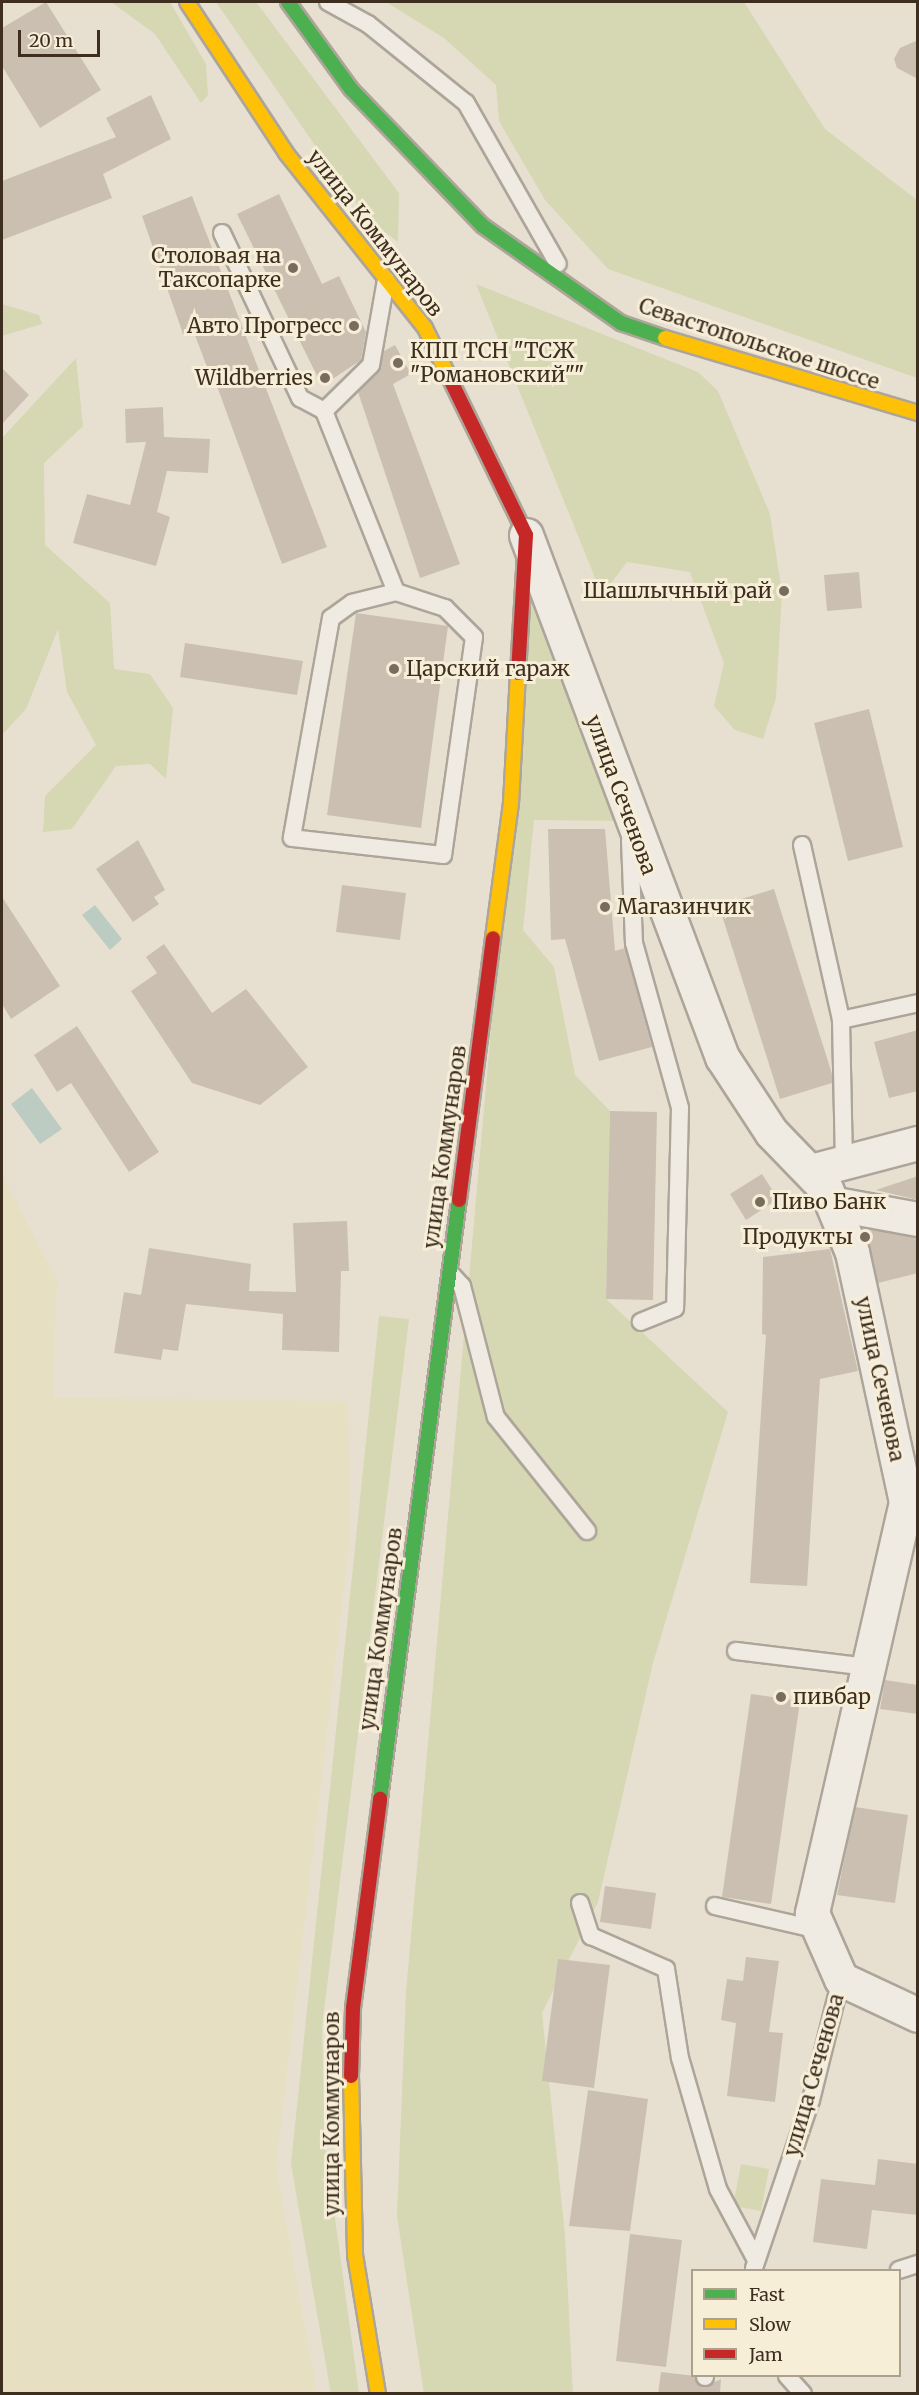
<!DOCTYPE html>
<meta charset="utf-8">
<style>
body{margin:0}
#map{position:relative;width:919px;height:2395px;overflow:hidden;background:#e7e0d1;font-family:Merriweather,serif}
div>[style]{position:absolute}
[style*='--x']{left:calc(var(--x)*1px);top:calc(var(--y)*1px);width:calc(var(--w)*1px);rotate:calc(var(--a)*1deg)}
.farmland>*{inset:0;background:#e6dfc2}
.green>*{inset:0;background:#d6d7b3}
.water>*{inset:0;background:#bcccc2}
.building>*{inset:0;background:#cbbfb2}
.roads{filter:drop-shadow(2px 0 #ada599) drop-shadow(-2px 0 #ada599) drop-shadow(0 2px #ada599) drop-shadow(0 -2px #ada599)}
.lane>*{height:16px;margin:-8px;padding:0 8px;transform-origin:8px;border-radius:8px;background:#efebe3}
.street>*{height:33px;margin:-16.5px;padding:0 16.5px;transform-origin:16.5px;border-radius:16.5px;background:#efebe3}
.fast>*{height:14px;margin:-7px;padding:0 7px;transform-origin:7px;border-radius:7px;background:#4caf50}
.slow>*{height:14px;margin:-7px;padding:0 7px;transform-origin:7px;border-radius:7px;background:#ffc107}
.jam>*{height:14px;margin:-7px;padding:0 7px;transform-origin:7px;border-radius:7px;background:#c62828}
.dots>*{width:16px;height:16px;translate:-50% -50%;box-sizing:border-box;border:3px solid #f7eed8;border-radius:50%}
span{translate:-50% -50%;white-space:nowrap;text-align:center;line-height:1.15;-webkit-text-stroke:6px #f7eed8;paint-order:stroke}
.street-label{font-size:21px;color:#3d2e20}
.poi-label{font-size:21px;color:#3d2e20}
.right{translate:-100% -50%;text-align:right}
.left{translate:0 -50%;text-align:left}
.frame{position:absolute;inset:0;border:3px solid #3d2e20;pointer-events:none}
.legend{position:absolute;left:691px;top:2269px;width:210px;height:108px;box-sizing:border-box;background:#f7eed8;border:2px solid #ada18e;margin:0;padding:8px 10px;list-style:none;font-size:18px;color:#3d2e20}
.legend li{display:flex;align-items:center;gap:12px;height:30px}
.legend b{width:30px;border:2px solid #ada18e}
.scale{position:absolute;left:18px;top:30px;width:82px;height:27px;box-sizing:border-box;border:3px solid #3d2e20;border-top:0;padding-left:8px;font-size:18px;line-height:21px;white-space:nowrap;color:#3d2e20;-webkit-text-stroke:4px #f7eed8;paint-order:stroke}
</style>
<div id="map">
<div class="farmland">
<i style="clip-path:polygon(2px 1176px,57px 1279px,53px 1398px,348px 1401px,350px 1536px,276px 2166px,317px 2393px,2px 2393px)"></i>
</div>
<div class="green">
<i style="clip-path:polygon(111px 2px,170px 2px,206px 64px,208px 95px,201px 103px,155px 34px)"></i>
<i style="clip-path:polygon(216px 2px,256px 2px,399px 193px,398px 242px,368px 219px,343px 186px)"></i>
<i style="clip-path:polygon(386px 2px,744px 2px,825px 129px,917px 200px,917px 378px,608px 269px,545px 200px,499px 121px,496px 85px,444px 38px)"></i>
<i style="clip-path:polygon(476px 284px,698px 372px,718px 391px,770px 514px,782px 593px,776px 698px,763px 739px,735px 730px,714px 706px,724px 663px,690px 572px,627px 562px,602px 595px)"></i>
<i style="clip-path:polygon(2px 304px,39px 315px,42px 324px,2px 336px)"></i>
<i style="clip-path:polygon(76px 358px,83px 426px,44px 463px,45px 545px,110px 603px,114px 669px,150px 674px,173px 708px,166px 779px,150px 764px,116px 766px,72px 829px,43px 832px,45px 796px,96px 745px,67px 692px,58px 629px,26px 709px,2px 735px,2px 438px)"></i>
<i style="clip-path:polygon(526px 535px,630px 821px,534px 820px,523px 930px,554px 967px,575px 1075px,610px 1111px,606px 1299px,728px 1412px,653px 1663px,598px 1902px,542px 2013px,565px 2235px,573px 2393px,424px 2394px,397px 2216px,406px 1992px,511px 803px)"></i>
<i style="clip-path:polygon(379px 1316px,409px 1319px,322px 2027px,325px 2146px,359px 2393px,331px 2394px,291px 2164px)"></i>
<i style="clip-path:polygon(741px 2164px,769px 2169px,761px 2211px,733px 2206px)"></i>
</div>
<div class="water">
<i style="clip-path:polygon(95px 905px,122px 939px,110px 950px,82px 915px)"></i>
<i style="clip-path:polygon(32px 1088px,62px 1129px,40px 1144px,11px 1104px)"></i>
</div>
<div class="building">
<i style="clip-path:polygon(46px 2px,101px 90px,40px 128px,2px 66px,2px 28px)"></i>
<i style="clip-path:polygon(918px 40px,918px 79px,897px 68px,894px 59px,900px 48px)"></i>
<i style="clip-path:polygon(151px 95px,171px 139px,103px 174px,112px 198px,2px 240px,2px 181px,116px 137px,106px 118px)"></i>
<i style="clip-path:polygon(279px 194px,322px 284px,339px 276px,366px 332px,361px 360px,322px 386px,237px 214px)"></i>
<i style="clip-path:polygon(192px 196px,327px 547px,282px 564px,214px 378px,213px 383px,193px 330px,183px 334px,142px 216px)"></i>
<i style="clip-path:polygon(395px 345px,411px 374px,393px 384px,460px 564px,420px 578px,358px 392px,379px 372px,384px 351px)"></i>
<i style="clip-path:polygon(2px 368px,29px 395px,2px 424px)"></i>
<i style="clip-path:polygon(163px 407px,164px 437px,210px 439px,208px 473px,167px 471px,157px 512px,170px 517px,156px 566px,73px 543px,87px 494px,130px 505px,146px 442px,126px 443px,125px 409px)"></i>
<i style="clip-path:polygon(859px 572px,862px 608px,827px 611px,824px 575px)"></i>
<i style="clip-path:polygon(356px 613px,448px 626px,421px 828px,327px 815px)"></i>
<i style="clip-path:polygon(185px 643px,303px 661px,297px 695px,180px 677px)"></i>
<i style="clip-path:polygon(869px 709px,903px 847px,848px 861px,814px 723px)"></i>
<i style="clip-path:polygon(548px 829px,605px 829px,615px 951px,625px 948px,652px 1047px,599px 1061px,565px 939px,551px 940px)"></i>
<i style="clip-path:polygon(138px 840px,165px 890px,154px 897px,159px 904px,133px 922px,96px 869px)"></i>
<i style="clip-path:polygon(342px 885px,406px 893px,400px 940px,336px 932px)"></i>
<i style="clip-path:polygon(774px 889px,832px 1074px,832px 1083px,780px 1099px,719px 906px)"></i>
<i style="clip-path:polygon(2px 897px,60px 986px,11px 1019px,2px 1004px)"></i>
<i style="clip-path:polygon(164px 944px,212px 1013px,246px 989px,308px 1067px,260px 1105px,192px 1083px,131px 991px,157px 973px,146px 957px)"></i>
<i style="clip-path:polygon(77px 1026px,159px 1152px,129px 1172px,71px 1083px,57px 1092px,34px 1055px)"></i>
<i style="clip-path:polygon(918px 1030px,918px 1091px,889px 1098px,874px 1042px)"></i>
<i style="clip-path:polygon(610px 1111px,657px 1112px,653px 1300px,606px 1299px)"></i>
<i style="clip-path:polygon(762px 1174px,778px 1199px,746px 1220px,730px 1194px)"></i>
<i style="clip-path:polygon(918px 1176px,918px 1200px,876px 1190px)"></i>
<i style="clip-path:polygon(347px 1221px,349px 1271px,341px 1271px,339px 1352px,282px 1350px,283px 1314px,186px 1304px,178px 1351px,163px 1349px,161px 1360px,114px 1353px,124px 1292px,141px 1295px,149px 1248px,251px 1264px,249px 1291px,296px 1292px,293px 1223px)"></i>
<i style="clip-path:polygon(873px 1230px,918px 1237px,918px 1273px,878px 1283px,864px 1231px)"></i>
<i style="clip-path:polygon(830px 1249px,858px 1371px,820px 1379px,807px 1586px,750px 1583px,766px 1335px,762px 1334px,763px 1257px)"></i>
<i style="clip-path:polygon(885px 1680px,918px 1685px,918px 1714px,880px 1709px)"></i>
<i style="clip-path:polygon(751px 1694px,800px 1701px,771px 1904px,722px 1897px)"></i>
<i style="clip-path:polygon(855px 1807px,908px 1815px,895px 1903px,837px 1895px)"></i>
<i style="clip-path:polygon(605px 1886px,656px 1893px,651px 1929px,600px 1922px)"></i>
<i style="clip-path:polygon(746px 1957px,779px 1961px,769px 2032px,783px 2033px,775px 2102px,727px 2096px,736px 2023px,721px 2020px,727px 1979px,743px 1981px)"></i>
<i style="clip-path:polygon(558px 1959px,610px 1965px,594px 2088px,542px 2081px)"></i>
<i style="clip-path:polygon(588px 2090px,648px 2099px,630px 2231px,569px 2226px)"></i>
<i style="clip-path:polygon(878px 2159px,918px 2164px,918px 2215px,872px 2210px,867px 2249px,813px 2242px,821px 2179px,875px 2185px)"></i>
<i style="clip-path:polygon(630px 2234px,682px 2240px,666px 2367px,616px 2361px)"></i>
<i style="clip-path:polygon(661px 2372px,695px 2376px,704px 2387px,721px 2379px,720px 2394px,658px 2394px)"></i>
</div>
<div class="roads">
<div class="lane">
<i style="--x:328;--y:2;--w:46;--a:28.8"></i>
<i style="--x:368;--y:24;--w:126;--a:38.9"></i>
<i style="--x:466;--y:103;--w:185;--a:60.3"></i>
<i style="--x:222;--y:233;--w:183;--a:64.7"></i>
<i style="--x:300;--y:398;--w:27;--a:28"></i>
<i style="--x:386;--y:280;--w:86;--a:100"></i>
<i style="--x:371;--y:365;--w:66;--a:135.6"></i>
<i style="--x:324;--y:411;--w:195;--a:68.3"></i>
<i style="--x:396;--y:592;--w:45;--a:166"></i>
<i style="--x:352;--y:603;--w:26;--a:144"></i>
<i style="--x:331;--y:618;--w:223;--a:100.1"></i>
<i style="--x:292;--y:838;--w:152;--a:6.4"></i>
<i style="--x:443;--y:855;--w:220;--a:-81.9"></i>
<i style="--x:474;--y:637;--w:41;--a:-135"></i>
<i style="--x:445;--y:608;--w:52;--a:-161.9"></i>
<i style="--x:630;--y:840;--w:103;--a:87.8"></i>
<i style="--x:634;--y:943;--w:171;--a:74.4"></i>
<i style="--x:680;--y:1108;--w:200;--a:91.4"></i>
<i style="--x:675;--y:1308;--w:37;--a:158"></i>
<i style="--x:802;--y:845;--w:179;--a:77.4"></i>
<i style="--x:841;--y:1020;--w:143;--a:88.8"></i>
<i style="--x:841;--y:1020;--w:79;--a:-12.4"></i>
<i style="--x:452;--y:1275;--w:15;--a:48"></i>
<i style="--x:462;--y:1286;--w:135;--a:75.5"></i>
<i style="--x:496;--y:1417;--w:146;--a:51.4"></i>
<i style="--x:736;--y:1651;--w:133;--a:6.9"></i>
<i style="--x:580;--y:1903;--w:35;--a:72"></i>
<i style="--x:591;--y:1936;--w:82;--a:23.7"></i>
<i style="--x:666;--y:1969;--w:90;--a:81.1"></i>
<i style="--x:680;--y:2058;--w:136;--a:73.8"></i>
<i style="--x:718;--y:2189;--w:81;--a:61.8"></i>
<i style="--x:715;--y:1906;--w:107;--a:13"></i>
<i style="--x:754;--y:2268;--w:177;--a:-71.3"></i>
<i style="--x:811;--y:2100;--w:125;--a:-76.1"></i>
<i style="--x:899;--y:2270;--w:20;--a:-18"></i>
<i style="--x:787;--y:2376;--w:24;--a:48"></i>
<i style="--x:705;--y:2377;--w:1;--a:-90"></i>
</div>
<div class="street">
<i style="--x:526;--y:535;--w:558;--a:69.42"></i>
<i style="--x:722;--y:1057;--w:90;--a:56.8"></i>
<i style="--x:771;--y:1132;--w:79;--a:46"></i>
<i style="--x:826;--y:1189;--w:68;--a:67.6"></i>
<i style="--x:852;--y:1252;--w:256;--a:77.8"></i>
<i style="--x:906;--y:1502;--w:422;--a:102.9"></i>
<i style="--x:812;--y:1913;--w:72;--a:66.3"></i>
<i style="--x:841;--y:1979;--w:85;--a:25.1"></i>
<i style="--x:811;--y:1171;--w:111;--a:-14.7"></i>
<i style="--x:836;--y:1204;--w:83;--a:10.4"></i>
</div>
<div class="fast">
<i style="--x:288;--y:2;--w:107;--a:54.1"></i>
<i style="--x:351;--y:89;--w:190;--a:46.1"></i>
<i style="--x:483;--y:226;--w:169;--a:35.1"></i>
<i style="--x:621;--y:323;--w:46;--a:18.8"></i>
<i style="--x:380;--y:1799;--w:604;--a:-82.49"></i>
</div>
<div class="slow">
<i style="--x:187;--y:2;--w:181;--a:56.7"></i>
<i style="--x:286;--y:153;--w:223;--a:51.5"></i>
<i style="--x:425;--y:328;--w:52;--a:63.9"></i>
<i style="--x:665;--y:338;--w:264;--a:16.5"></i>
<i style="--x:493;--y:938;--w:136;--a:-82.4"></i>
<i style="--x:511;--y:803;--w:130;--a:-86.9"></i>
<i style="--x:351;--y:2076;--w:179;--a:88.7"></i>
<i style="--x:355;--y:2255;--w:141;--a:80.6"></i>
</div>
<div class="jam">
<i style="--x:448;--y:375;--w:178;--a:64"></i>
<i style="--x:526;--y:535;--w:138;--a:93.3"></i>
<i style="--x:459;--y:1200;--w:264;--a:-82.6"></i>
<i style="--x:351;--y:2076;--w:68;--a:-88.3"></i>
<i style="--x:353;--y:2008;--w:211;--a:-82.6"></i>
</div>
</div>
<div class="dots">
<i style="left:293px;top:268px;background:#786c5e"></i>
<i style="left:354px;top:326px;background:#786c5e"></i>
<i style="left:398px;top:363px;background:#786c5e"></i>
<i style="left:325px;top:378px;background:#786c5e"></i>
<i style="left:784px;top:591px;background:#786c5e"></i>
<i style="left:394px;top:669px;background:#786c5e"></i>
<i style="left:605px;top:907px;background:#786c5e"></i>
<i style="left:760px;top:1202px;background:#786c5e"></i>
<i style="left:865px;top:1237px;background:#786c5e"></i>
<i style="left:781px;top:1697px;background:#786c5e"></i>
</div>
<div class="street-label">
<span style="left:375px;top:233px;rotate:52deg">улица Коммунаров</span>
<span style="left:759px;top:344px;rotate:18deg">Севастопольское шоссе</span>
<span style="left:621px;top:795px;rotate:70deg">улица Сеченова</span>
<span style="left:445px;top:1147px;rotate:-82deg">улица Коммунаров</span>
<span style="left:880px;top:1379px;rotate:78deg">улица Сеченова</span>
<span style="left:381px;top:1629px;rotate:-82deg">улица Коммунаров</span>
<span style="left:814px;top:2075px;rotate:-74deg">улица Сеченова</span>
<span style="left:332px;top:2114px;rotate:-90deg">улица Коммунаров</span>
</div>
<div class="poi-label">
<span class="right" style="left:281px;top:268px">Столовая на<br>Таксопарке</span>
<span class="right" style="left:342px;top:326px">Авто Прогресс</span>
<span class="left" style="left:410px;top:363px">КПП ТСН "ТСЖ<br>"Романовский""</span>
<span class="right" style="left:313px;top:378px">Wildberries</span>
<span class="right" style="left:772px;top:591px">Шашлычный рай</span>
<span class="left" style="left:406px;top:669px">Царский гараж</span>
<span class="left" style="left:617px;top:907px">Магазинчик</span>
<span class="left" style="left:772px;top:1202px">Пиво Банк</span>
<span class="right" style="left:853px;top:1237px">Продукты</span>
<span class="left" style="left:793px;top:1697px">пивбар</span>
</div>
<div class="frame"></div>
<ul class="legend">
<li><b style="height:8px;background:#4caf50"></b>Fast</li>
<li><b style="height:8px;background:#ffc107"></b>Slow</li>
<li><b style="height:8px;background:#c62828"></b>Jam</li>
</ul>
<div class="scale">20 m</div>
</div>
